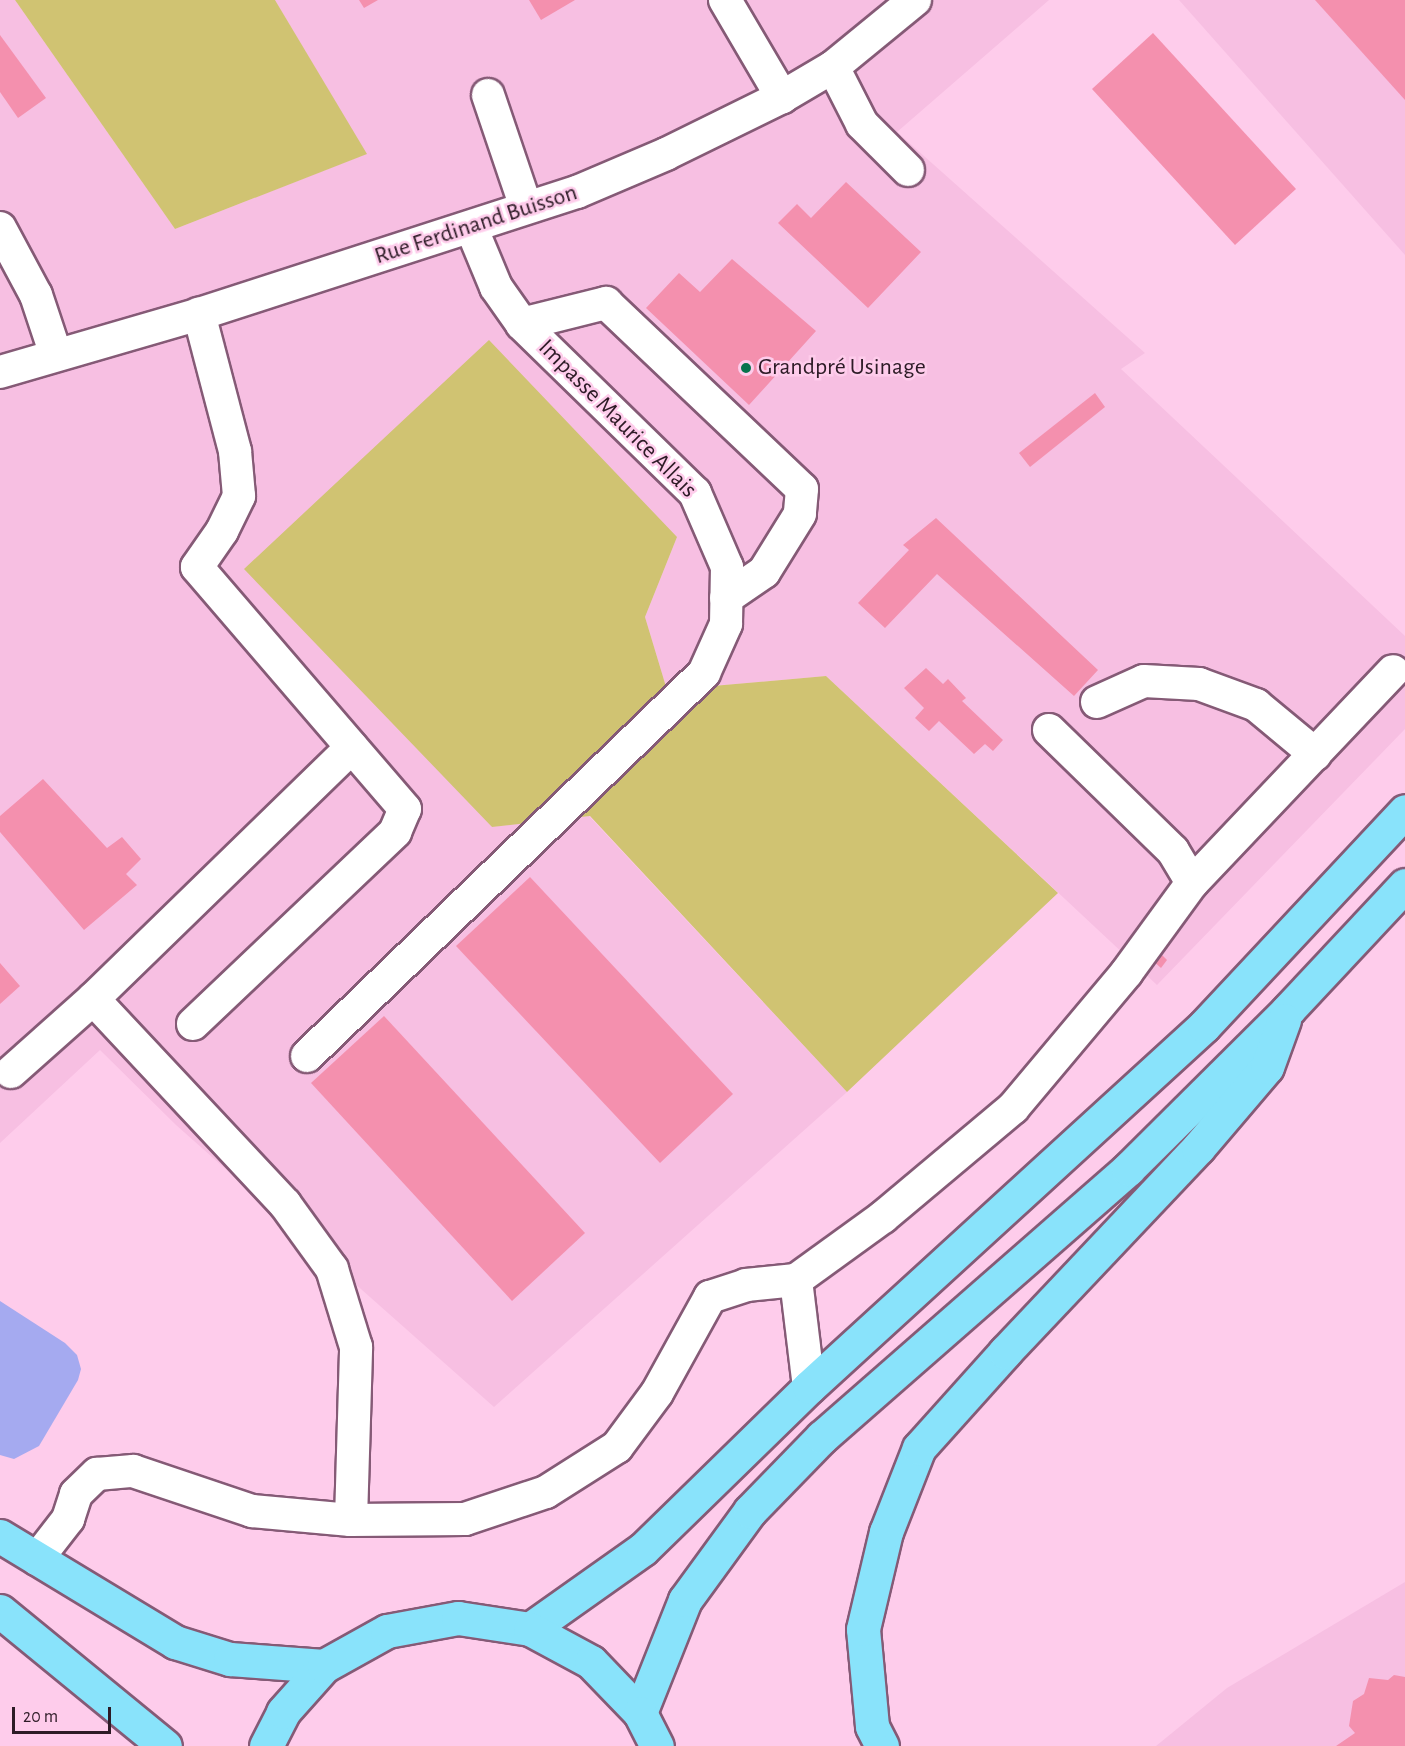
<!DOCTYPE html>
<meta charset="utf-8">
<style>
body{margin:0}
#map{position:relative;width:1405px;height:1746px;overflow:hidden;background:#fecceb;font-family:"Alegreya Sans",sans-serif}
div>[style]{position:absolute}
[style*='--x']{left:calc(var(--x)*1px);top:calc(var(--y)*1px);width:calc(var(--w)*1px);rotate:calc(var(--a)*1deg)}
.built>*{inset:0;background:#f7bfe2}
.green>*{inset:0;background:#d0c372}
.water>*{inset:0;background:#a5aaf0}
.building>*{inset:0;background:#f490ae}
.roads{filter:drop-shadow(2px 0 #855a76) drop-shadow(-2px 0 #855a76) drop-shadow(0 2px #855a76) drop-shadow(0 -2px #855a76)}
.minor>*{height:32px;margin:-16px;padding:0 16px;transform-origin:16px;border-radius:16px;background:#fff}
.major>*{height:33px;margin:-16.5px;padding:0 16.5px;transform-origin:16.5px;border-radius:16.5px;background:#89e3fb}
.dots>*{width:16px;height:16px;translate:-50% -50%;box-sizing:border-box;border:3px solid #fecceb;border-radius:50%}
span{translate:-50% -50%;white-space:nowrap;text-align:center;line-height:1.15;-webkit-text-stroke:5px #fecceb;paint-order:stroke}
.street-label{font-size:24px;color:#2d1b26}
.poi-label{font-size:24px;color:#2d1b26}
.left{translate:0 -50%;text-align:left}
.scale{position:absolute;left:12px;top:1707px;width:99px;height:27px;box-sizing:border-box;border:3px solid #2d1b26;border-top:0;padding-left:8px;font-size:18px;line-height:21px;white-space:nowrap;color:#2d1b26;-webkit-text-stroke:4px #fecceb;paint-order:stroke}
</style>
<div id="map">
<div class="built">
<i style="clip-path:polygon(0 0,15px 0,175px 229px,366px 154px,275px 0,1049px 0,897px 132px,1145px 353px,1121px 369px,1405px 636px,1405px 729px,1157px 985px,826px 676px,667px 690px,645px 617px,677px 537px,491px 827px,589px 816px,847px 1092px,494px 1407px,176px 1125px,100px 1050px,0 1143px)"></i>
<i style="clip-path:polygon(1179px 0,1405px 0,1405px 255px)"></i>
<i style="clip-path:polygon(1405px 1582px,1405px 1746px,1156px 1746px,1227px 1688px)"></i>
</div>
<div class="green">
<i style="clip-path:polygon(15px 0,275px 0,367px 154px,175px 229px)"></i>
<i style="clip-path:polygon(489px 340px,677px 537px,645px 617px,667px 690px,826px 676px,1058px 893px,847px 1092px,590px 816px,492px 827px,244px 569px)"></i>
</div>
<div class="water">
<i style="clip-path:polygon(0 1301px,65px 1343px,77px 1355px,81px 1369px,78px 1380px,39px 1446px,14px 1459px,0 1455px)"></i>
</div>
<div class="building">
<i style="clip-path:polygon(359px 0,378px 0,364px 8px)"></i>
<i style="clip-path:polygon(529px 0,575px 0,541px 20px)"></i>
<i style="clip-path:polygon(1315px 0,1405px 0,1405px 100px)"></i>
<i style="clip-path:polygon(1153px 33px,1296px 189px,1235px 245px,1092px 89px)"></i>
<i style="clip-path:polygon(0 35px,46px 98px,18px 118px,0 92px)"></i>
<i style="clip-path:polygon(846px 182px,921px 252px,868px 308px,778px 223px,797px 204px,811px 218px)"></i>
<i style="clip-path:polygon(732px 259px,816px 331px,749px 405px,646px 308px,679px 273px,700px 292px)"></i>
<i style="clip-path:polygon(1095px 393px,1105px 407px,1030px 467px,1019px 453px)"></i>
<i style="clip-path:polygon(936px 518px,1098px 670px,1074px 696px,937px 574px,885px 628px,858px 603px,909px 550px,903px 545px)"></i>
<i style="clip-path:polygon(926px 668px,943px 684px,948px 679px,966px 698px,962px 701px,1003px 740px,993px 751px,985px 744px,974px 754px,939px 721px,929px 731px,915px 718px,924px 708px,904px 688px)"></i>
<i style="clip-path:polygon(43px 779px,107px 848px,122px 837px,141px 859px,126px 874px,137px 885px,84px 930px,0 832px,0 816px)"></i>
<i style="clip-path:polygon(530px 877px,733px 1094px,660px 1163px,456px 946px)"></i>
<i style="clip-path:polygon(1159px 952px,1167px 960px,1161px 968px,1151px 959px)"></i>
<i style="clip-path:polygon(0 963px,20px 986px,0 1004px)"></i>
<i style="clip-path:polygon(384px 1016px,585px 1233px,512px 1301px,311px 1083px)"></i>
<i style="clip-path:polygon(1394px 1675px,1405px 1677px,1405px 1746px,1336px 1746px,1355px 1733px,1349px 1726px,1353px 1701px,1364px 1694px,1369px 1678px,1388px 1680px)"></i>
</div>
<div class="roads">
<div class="minor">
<i style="--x:725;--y:0;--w:113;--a:59.6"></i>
<i style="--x:833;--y:67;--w:64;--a:63"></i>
<i style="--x:862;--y:124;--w:65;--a:45"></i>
<i style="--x:488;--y:95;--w:118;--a:71.3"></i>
<i style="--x:0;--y:228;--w:76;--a:61.8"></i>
<i style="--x:36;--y:295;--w:63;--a:71.6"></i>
<i style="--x:522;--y:324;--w:87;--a:-14"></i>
<i style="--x:606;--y:303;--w:270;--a:43.5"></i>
<i style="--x:802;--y:489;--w:25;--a:95"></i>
<i style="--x:800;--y:514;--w:68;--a:121.8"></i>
<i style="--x:764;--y:572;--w:46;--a:145.6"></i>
<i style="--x:0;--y:372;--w:207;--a:-16.2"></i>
<i style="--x:199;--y:314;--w:397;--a:-17.9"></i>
<i style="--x:577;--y:192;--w:97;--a:-23.1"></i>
<i style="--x:666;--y:154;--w:129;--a:-26.2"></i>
<i style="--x:782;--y:97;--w:59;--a:-30.5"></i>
<i style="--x:833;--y:67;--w:106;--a:-39.3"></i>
<i style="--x:1097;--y:702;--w:51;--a:-24.1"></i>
<i style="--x:1144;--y:681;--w:55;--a:3.1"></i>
<i style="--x:1199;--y:684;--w:61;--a:20.2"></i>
<i style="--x:1256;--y:705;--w:77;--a:39.7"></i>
<i style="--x:1049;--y:730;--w:173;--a:44.3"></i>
<i style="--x:1173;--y:851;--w:37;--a:59"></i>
<i style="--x:193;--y:1024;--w:279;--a:-43.5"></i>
<i style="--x:395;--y:832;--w:25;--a:-67"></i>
<i style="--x:405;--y:809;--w:319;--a:-130.7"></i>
<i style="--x:197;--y:567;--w:44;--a:-55.2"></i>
<i style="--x:222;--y:531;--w:39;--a:-64"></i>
<i style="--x:239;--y:496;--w:45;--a:-95.1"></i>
<i style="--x:235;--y:451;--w:142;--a:-104.7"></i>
<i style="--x:307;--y:1056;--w:552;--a:-43.97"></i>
<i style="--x:704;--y:673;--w:54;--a:-65.8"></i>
<i style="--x:726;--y:624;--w:57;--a:-89"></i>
<i style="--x:727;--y:567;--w:81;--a:-113.4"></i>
<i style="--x:695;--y:493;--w:242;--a:-135.7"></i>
<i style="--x:522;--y:324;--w:45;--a:-125.1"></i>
<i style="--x:496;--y:287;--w:65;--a:-112.6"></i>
<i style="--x:11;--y:1072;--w:110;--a:-41.7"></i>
<i style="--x:796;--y:1280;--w:108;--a:83.1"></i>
<i style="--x:351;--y:1520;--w:173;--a:-88.3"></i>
<i style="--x:356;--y:1347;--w:82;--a:-107.1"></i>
<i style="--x:332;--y:1269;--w:80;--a:-125.9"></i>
<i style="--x:285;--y:1204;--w:281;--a:-133.1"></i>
<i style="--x:93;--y:999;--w:361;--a:-44.2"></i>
<i style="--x:37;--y:1559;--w:51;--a:-52.2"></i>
<i style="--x:68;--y:1519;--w:26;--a:-72"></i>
<i style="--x:76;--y:1494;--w:29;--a:-44"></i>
<i style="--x:97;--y:1474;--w:36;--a:-5"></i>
<i style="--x:133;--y:1471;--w:126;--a:18.6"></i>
<i style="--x:252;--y:1511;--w:99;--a:5.2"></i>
<i style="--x:351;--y:1520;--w:114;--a:-0.5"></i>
<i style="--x:465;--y:1519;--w:85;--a:-18.4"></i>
<i style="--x:546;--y:1492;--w:84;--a:-32.4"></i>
<i style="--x:617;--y:1447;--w:67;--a:-53.5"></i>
<i style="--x:657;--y:1393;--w:110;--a:-61.1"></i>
<i style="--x:710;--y:1297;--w:38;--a:-18"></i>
<i style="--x:746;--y:1285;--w:50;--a:-5.7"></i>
<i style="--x:796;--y:1280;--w:107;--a:-35.9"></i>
<i style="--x:883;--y:1217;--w:170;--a:-40"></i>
<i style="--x:1013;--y:1108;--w:177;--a:-50"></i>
<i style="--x:1127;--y:972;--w:110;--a:-53.9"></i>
<i style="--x:1192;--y:883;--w:292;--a:-46.5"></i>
</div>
<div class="major">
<i style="--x:0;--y:1536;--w:205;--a:31.2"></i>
<i style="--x:175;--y:1642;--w:58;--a:17.2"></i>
<i style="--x:230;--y:1659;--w:94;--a:4.3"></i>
<i style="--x:0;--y:1611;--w:213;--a:39.3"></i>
<i style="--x:530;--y:1629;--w:138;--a:-35.3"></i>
<i style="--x:643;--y:1549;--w:232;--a:-44.3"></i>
<i style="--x:809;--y:1387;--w:535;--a:-42.42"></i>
<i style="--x:1204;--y:1026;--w:294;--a:-46.9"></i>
<i style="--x:640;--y:1713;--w:122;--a:-68.3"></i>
<i style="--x:685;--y:1600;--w:110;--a:-53.9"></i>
<i style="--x:750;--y:1511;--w:103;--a:-45.8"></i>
<i style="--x:822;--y:1437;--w:407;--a:-41.2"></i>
<i style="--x:1128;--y:1169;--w:226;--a:-44.8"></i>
<i style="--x:1288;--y:1010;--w:171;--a:-46.9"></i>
<i style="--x:266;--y:1746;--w:38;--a:-63"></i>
<i style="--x:283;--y:1712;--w:62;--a:-48.3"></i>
<i style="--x:324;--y:1666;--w:72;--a:-29.1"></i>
<i style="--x:387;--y:1631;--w:72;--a:-10.4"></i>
<i style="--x:458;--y:1618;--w:73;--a:8.7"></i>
<i style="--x:530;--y:1629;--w:69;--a:28.4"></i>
<i style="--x:591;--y:1662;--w:71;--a:46.1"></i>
<i style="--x:640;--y:1713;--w:37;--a:63"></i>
<i style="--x:882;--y:1746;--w:22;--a:-117"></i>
<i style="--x:872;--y:1726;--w:97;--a:-95.3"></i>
<i style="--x:863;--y:1629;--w:100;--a:-76.7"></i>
<i style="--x:886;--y:1532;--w:90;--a:-68.6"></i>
<i style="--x:919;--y:1448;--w:129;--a:-48.1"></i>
<i style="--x:1005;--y:1352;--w:281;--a:-46.6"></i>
<i style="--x:1198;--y:1148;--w:106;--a:-49.6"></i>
<i style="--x:1267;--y:1067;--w:50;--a:-70.1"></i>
</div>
</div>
<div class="dots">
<i style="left:746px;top:368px;background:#07734c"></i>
</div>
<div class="street-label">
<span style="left:476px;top:225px;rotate:-18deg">Rue Ferdinand Buisson</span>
<span style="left:617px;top:419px;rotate:45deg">Impasse Maurice Allais</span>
</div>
<div class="poi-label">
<span class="left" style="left:758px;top:368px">Grandpré Usinage</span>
</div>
<div class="scale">20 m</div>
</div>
